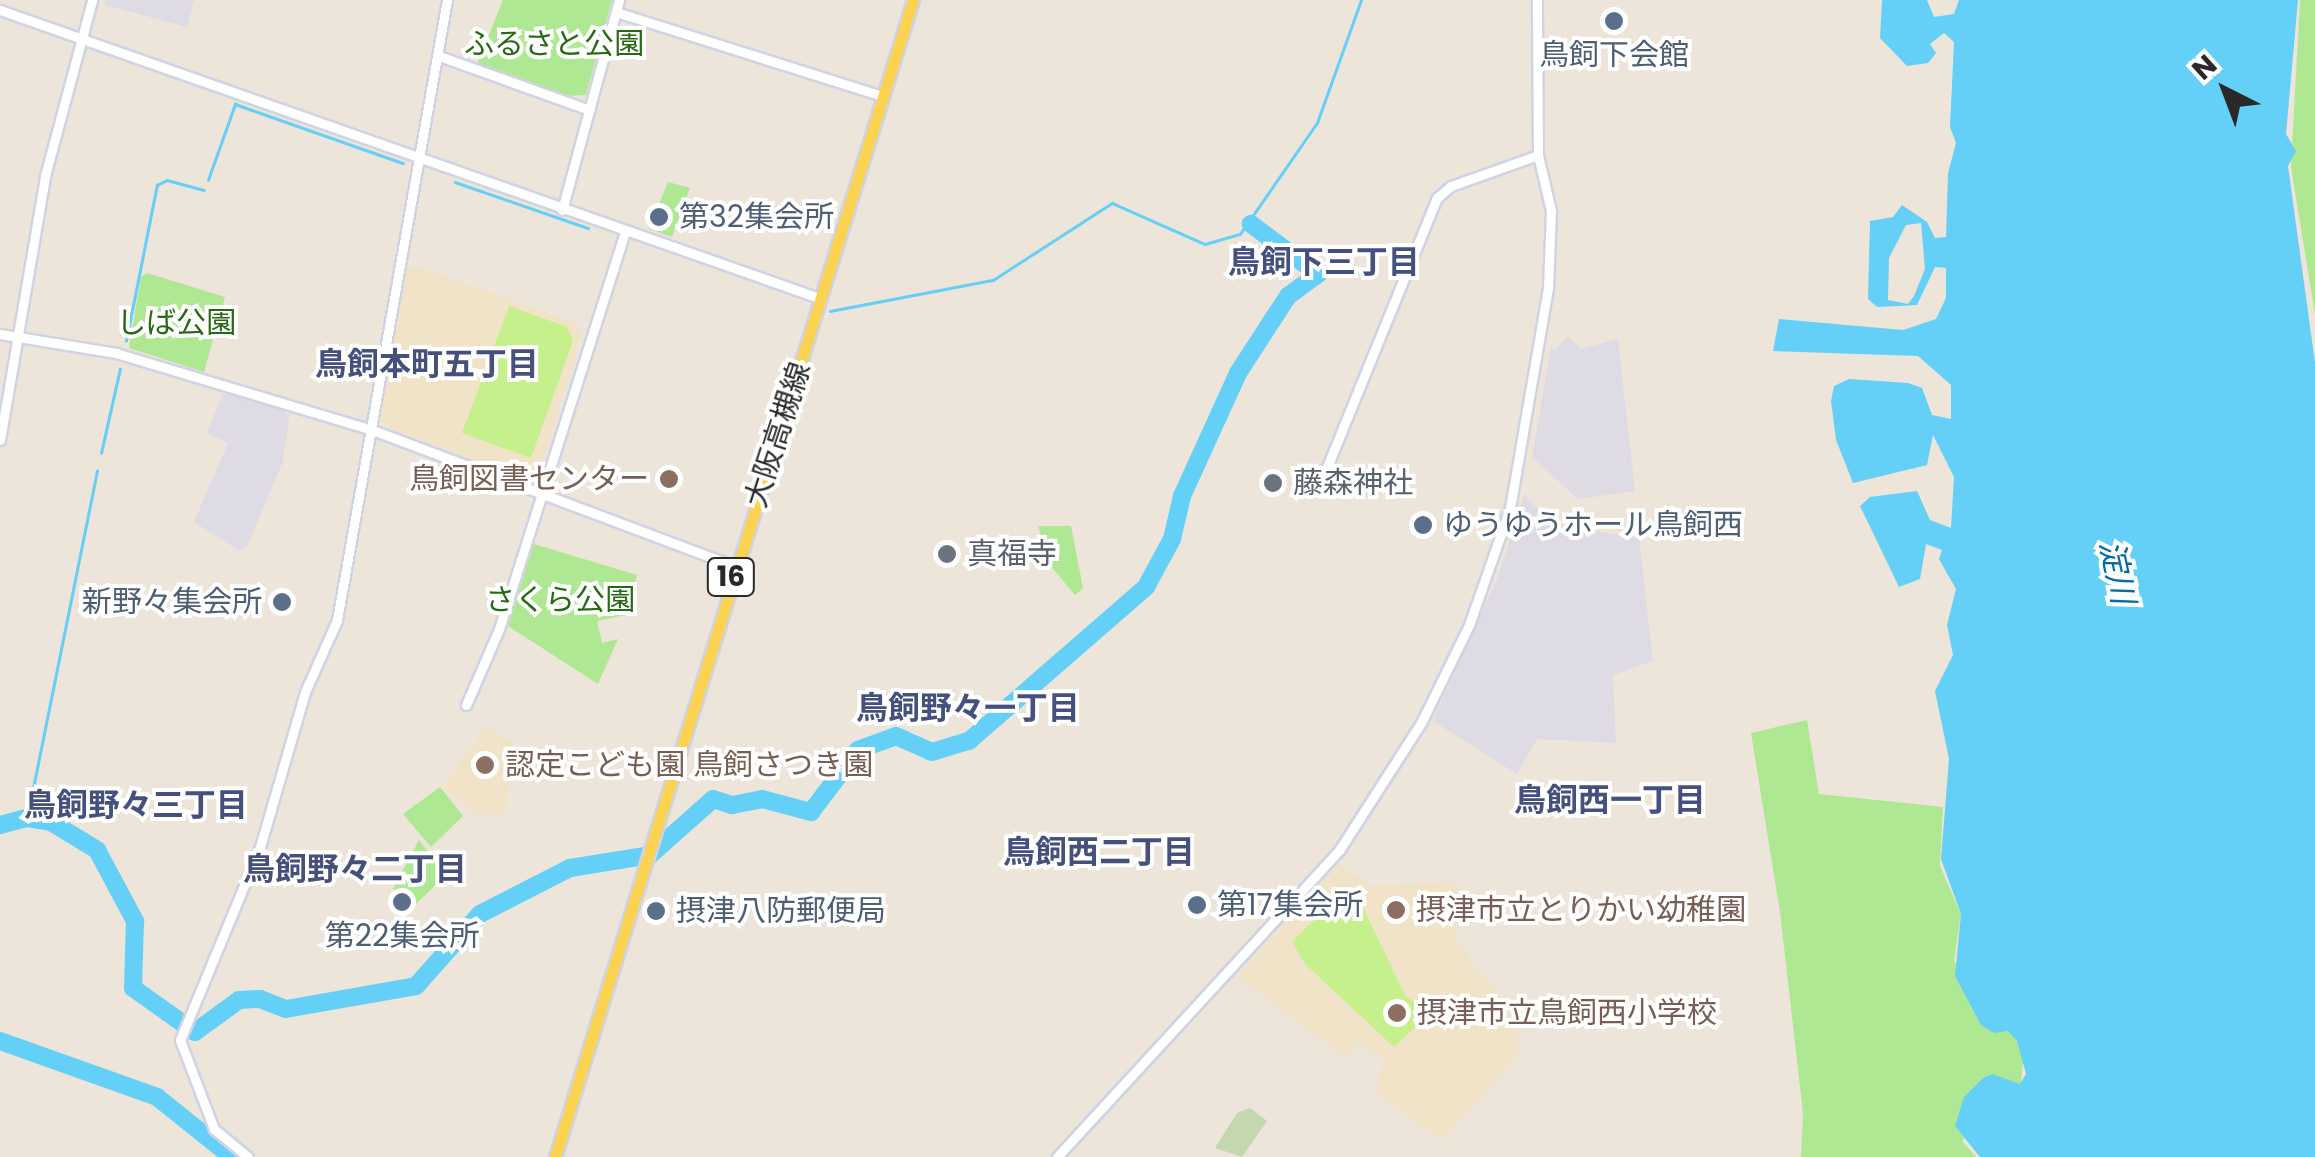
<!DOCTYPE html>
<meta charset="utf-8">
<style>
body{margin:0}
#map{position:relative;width:2315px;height:1157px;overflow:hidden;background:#ede4da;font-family:Poppins,"Noto Sans JP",sans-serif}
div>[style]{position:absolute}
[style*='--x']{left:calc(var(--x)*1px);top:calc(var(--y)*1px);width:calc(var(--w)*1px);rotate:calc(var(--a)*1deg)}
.industrial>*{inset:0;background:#dedbe4}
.education>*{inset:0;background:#f0e3c8}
.green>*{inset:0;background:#afe892}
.cemetery>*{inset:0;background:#c3d8af}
.pitch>*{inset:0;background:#c6f08c}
.water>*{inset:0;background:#64d0f7}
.stream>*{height:2.5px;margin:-1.25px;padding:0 1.25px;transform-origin:1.25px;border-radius:1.25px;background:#64d0f7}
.river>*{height:18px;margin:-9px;padding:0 9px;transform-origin:9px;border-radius:9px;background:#64d0f7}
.roads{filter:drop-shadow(2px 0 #cfd3e3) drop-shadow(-2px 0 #cfd3e3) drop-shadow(0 2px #cfd3e3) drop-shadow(0 -2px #cfd3e3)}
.minor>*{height:9px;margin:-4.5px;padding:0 4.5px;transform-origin:4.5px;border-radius:4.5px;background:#fff}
.major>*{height:11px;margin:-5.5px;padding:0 5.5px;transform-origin:5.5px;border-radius:5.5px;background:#fbd351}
.dots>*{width:28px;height:28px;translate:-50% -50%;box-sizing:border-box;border:5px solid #fff;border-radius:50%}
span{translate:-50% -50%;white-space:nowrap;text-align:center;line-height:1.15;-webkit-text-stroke:8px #fff;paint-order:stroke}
.shield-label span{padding:2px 8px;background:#fff;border:2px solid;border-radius:8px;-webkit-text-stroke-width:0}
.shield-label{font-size:28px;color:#292929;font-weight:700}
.park-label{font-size:30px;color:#266b14}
.service-label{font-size:30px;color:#4e5e75}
.left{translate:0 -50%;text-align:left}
.right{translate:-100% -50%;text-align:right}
.street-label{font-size:30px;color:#292929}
.education-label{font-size:30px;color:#785e54}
.worship-label{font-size:30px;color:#5b616d}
.neighbourhood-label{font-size:32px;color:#46507d;font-weight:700}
.water-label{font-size:32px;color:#046ca3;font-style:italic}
.north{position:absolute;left:2175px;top:40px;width:100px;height:100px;-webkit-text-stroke:8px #fff;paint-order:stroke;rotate:318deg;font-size:28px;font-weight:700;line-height:40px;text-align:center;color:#292929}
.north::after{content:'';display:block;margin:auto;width:35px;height:45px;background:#292929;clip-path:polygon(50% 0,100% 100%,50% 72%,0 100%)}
</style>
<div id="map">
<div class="industrial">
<i style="clip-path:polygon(106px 0,194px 0,187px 27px,105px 5px)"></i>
<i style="clip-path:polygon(1568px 336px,1581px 349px,1618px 339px,1635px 491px,1578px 499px,1532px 457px,1551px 346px,1555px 350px)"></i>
<i style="clip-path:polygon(224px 391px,283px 410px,289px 419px,283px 461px,247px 547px,238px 550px,194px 522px,228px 443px,207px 433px)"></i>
<i style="clip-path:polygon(1524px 495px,1552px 524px,1639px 538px,1653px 661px,1613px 675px,1616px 743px,1537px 739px,1517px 774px,1433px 721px,1497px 579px)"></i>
</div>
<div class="education">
<i style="clip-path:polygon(416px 266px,576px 323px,582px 335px,539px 474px,530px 480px,385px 427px,379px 417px,405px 270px)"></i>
<i style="clip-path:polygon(486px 726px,512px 742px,506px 814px,475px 814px,443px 788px)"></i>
<i style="clip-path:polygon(1337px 864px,1371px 885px,1458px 882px,1457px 941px,1475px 966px,1464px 973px,1475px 968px,1488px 978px,1517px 1027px,1519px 1055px,1442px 1140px,1376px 1093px,1383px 1060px,1356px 1041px,1347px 1059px,1237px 977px)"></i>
</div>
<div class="green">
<i style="clip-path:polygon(503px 0,612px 0,586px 95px,567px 96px,477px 64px)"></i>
<i style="clip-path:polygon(2300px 0,2315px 0,2315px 314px,2291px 167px)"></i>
<i style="clip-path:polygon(668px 182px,690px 188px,672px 237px,649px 229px)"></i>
<i style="clip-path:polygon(147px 273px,225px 297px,204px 372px,129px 348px,141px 277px)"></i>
<i style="clip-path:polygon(1038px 526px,1071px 526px,1083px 588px,1075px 595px,1049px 564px)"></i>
<i style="clip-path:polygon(534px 544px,637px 575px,625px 615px,597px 621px,602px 643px,618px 639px,598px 684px,508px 626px)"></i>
<i style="clip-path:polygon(1807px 720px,1819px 794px,1943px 807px,1940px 866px,1961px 914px,1954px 961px,2024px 1050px,2021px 1084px,2006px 1084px,1962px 1141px,1976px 1157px,1801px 1157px,1803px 1113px,1780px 912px,1751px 733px)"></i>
<i style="clip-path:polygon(440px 787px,463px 816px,431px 847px,403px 814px)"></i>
<i style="clip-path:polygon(419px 840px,446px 875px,416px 904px,393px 889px)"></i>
</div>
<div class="cemetery">
<i style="clip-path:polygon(1250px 1108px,1267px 1121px,1242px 1157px,1215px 1148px,1237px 1113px)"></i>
</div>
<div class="pitch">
<i style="clip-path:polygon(509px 306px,567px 327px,573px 341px,531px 458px,462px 433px)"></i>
<i style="clip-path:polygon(1357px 895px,1405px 995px,1429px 1014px,1394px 1047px,1305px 964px,1292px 942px,1336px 897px)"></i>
</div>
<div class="water">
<i style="clip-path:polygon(evenodd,1882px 0,1927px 0,1934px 17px,1954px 14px,1959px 0,2298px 0,2286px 134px,2296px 151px,2288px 166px,2315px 363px,2315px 1157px,1980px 1157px,1955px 1126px,1964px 1097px,1983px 1078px,1992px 1074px,2020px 1084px,2026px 1074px,2017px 1041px,2008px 1031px,1994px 1033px,1981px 1025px,1955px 976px,1961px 914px,1941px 859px,1949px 759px,1935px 691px,1953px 655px,1947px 625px,1956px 589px,1939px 559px,1942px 550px,1926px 544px,1920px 579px,1899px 587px,1860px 506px,1870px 497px,1917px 491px,1930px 520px,1951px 528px,1954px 477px,1933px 435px,1927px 465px,1853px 483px,1836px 440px,1831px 401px,1834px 386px,1849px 379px,1908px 383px,1922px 388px,1932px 415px,1951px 419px,1951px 385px,1918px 356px,1773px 351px,1779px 319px,1903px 330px,1936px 319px,1946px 298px,1946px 268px,1935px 267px,1917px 305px,1877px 307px,1868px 299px,1870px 221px,1893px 217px,1902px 205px,1927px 222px,1935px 238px,1946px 237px,1948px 173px,1956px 143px,1950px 127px,1954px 42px,1944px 33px,1930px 44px,1936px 53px,1928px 63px,1907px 66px,1880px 38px,1882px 0,1921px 223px,1925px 269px,1914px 296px,1908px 304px,1888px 300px,1889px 258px,1906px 225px,1921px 223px)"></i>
</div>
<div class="stream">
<i style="--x:208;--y:180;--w:81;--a:-70.4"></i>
<i style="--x:235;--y:104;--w:178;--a:19.4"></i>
<i style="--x:455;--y:182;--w:141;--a:19.1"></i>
<i style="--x:830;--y:311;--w:166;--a:-10.8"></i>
<i style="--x:993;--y:280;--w:142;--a:-32.9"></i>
<i style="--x:1112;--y:203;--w:102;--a:23.8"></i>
<i style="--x:1205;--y:244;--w:36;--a:-16"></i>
<i style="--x:1240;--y:234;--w:135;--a:-55.3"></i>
<i style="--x:1317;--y:123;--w:131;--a:-70.3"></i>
<i style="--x:126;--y:341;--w:159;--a:-78.8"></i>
<i style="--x:157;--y:185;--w:11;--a:-27"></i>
<i style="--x:167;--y:180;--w:38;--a:15"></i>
<i style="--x:101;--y:453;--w:86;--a:-77.3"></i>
<i style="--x:27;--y:818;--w:354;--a:-78.6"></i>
</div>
<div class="river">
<i style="--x:0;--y:825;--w:28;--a:-15"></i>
<i style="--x:27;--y:818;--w:24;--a:9"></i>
<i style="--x:51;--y:822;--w:54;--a:31.3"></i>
<i style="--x:97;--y:850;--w:81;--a:61.8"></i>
<i style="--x:135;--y:921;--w:67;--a:91.7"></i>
<i style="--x:133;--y:988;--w:76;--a:35.4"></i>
<i style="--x:195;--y:1032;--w:54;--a:-36"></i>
<i style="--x:239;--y:1000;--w:21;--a:-3"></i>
<i style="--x:260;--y:999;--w:28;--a:21"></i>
<i style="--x:286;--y:1009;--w:132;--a:-10"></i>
<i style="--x:416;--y:986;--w:96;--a:-48.4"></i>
<i style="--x:480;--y:914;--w:101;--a:-27.1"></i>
<i style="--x:570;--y:868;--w:81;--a:-9.2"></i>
<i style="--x:650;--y:855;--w:84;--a:-41.6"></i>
<i style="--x:713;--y:799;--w:20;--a:18"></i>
<i style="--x:732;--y:805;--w:31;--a:-11"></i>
<i style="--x:762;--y:799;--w:51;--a:14.9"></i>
<i style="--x:811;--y:812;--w:78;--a:-52.8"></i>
<i style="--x:858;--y:750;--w:40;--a:-20.2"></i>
<i style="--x:896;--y:736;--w:39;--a:24"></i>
<i style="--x:932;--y:752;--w:39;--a:-17"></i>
<i style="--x:969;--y:741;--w:235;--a:-41"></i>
<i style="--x:1146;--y:587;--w:55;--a:-61.6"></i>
<i style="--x:1172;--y:539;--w:44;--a:-76.9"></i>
<i style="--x:1182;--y:496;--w:135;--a:-65.5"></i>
<i style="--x:1238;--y:373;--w:92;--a:-57"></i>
<i style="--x:1288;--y:296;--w:37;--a:-36"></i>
<i style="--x:1318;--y:274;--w:84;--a:-143.3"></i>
<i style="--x:0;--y:1041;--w:167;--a:19.6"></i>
<i style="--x:157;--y:1097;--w:96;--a:38.7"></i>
</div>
<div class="roads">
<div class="minor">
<i style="--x:0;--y:10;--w:871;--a:19.37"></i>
<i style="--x:616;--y:12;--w:280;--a:17.5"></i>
<i style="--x:439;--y:56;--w:160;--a:19.7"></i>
<i style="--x:562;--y:210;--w:218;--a:-74.8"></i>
<i style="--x:0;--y:334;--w:118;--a:9.3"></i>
<i style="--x:116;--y:353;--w:265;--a:16.7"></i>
<i style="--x:370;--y:429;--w:389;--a:20.6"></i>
<i style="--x:0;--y:440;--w:268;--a:-80.3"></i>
<i style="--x:45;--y:176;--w:182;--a:-75"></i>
<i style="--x:1327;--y:467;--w:291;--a:-67.8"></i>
<i style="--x:1437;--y:198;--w:18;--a:-41"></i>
<i style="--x:1451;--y:186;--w:92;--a:-19.6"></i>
<i style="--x:466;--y:705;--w:83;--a:-66.5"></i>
<i style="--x:499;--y:629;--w:417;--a:-72.4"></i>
<i style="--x:248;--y:1157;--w:44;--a:-140.5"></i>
<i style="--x:214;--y:1129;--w:95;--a:-110.9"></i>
<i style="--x:180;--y:1040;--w:209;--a:-67.5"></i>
<i style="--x:260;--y:847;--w:161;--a:-73.8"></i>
<i style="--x:305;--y:692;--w:79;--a:-66"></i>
<i style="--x:337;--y:620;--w:630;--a:-79.94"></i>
<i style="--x:1057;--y:1157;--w:418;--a:-47.4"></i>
<i style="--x:1340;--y:849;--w:150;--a:-57.3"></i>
<i style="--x:1421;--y:723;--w:109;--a:-63.9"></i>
<i style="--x:1469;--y:625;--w:124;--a:-70.7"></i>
<i style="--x:1510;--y:508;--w:223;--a:-80.2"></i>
<i style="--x:1548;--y:288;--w:77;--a:-87.8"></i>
<i style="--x:1551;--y:211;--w:57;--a:-103.1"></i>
<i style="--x:1538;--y:155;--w:155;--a:-90.4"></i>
</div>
<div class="major">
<i style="--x:555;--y:1157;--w:1211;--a:-72.81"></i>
</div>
</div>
<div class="dots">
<i style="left:1614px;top:21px;background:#5c6f8a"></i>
<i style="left:659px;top:217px;background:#5c6f8a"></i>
<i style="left:669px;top:479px;background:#8d6e63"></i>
<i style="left:1273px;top:483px;background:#6b7280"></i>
<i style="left:1423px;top:525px;background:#5c6f8a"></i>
<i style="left:947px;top:554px;background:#6b7280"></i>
<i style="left:282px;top:602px;background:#5c6f8a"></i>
<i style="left:485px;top:765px;background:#8d6e63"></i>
<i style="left:402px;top:902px;background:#5c6f8a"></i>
<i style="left:1197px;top:905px;background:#5c6f8a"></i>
<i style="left:1396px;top:910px;background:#8d6e63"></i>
<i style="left:656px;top:911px;background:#5c6f8a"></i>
<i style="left:1397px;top:1013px;background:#8d6e63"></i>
</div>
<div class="shield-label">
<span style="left:731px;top:577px">16</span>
</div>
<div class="park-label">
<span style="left:554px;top:44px">ふるさと公園</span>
<span style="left:176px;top:323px">しば公園</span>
<span style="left:560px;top:600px">さくら公園</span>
</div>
<div class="service-label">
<span style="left:1614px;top:55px">鳥飼下会館</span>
<span class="left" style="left:679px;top:217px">第32集会所</span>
<span class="left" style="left:1443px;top:525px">ゆうゆうホール鳥飼西</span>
<span class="right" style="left:262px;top:602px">新野々集会所</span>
<span class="left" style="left:1217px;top:905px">第17集会所</span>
<span class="left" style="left:676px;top:911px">摂津八防郵便局</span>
<span style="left:402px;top:936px">第22集会所</span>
</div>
<div class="street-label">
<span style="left:778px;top:435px;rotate:-72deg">大阪高槻線</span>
</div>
<div class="education-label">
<span class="right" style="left:649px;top:479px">鳥飼図書センター</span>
<span class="left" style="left:505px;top:765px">認定こども園 鳥飼さつき園</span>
<span class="left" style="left:1416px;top:910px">摂津市立とりかい幼稚園</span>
<span class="left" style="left:1417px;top:1013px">摂津市立鳥飼西小学校</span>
</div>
<div class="worship-label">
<span class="left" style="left:1293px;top:483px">藤森神社</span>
<span class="left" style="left:967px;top:554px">真福寺</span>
</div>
<div class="neighbourhood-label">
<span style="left:1324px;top:262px">鳥飼下三丁目</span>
<span style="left:427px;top:364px">鳥飼本町五丁目</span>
<span style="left:968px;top:708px">鳥飼野々一丁目</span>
<span style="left:1610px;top:800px">鳥飼西一丁目</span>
<span style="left:136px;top:805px">鳥飼野々三丁目</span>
<span style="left:1099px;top:852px">鳥飼西二丁目</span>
<span style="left:355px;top:869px">鳥飼野々二丁目</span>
</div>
<div class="water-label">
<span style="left:2117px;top:572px;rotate:78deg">淀川</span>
</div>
<div class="north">N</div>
</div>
